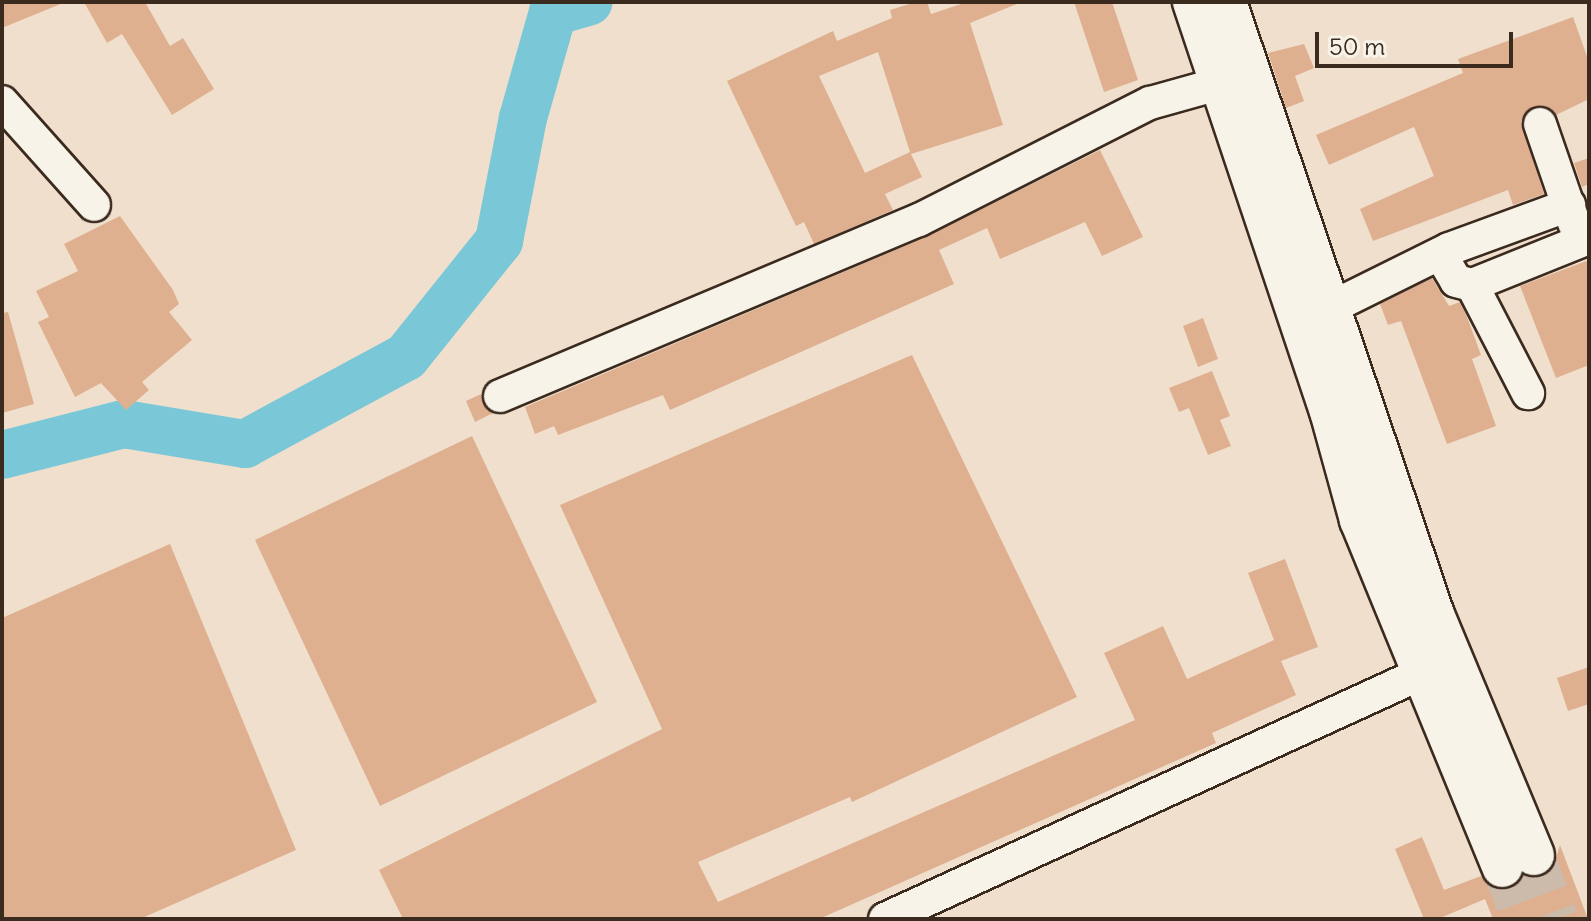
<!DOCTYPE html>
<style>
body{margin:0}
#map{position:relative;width:1591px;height:921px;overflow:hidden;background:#f0dfcd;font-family:Delius,sans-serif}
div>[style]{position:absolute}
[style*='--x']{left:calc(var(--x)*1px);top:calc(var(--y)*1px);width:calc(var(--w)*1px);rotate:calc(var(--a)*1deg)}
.river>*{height:48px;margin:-24px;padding:0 24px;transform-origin:24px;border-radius:24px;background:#7ac8d7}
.building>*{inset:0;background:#deb08f}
.major-tunnel>*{height:40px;margin-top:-20px;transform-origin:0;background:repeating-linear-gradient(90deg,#cba 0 40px,transparent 0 60px)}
.roads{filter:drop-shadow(2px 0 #3b2a1e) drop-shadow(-2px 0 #3b2a1e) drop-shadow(0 2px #3b2a1e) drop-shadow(0 -2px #3b2a1e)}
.minor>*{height:32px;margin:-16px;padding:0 16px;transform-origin:16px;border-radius:16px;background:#f7f3e8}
.major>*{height:40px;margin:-20px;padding:0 20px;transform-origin:20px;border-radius:20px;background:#f7f3e8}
span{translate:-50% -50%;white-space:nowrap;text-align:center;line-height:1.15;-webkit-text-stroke:6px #f7f3e8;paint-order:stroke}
.frame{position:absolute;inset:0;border:4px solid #3b2a1e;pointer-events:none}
.scale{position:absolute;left:1315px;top:32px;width:198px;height:36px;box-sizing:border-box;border:4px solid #3b2a1e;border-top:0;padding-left:10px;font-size:24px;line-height:28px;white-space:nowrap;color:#3b2a1e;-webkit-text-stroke:6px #f7f3e8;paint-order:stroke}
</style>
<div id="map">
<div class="river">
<i style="--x:2;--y:455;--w:126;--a:-14.3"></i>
<i style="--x:124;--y:424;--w:123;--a:9.4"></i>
<i style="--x:245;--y:444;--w:183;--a:-28.4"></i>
<i style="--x:406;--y:357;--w:149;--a:-51.3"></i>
<i style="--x:499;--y:241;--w:125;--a:-79"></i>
<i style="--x:523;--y:118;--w:110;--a:-74.2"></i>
<i style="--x:553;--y:12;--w:37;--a:-16"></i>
</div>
<div class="building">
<i style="clip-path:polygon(2px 2px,63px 2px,63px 3px,2px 28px)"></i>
<i style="clip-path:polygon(84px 2px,145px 2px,170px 46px,183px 38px,214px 89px,172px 115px,122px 34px,107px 43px)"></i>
<i style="clip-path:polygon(evenodd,916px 2px,927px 2px,931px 14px,967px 2px,1022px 2px,970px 23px,1003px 125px,911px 154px,922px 177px,885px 194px,893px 210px,814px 244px,804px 222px,796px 226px,727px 81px,833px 31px,837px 41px,892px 18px,890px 10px,916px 2px,878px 52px,910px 152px,865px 173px,819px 76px,878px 52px)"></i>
<i style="clip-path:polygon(1074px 2px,1112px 2px,1138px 80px,1104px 92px)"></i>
<i style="clip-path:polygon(1573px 17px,1589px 62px,1589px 99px,1556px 115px,1535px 106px,1521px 121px,1544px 194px,1513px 205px,1508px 190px,1373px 241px,1360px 209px,1434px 176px,1414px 127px,1329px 165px,1316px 135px,1463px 73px,1458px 59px)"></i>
<i style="clip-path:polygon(1304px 44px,1314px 68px,1295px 76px,1304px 101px,1286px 108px,1268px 53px)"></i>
<i style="clip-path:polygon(1100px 150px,1143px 237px,1102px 256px,1085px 222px,1000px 259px,987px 228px,939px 250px,954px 284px,670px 410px,663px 395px,558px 435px,554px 426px,535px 434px,525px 407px,926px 237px)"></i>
<i style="clip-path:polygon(1589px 158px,1589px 184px,1582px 187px,1574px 163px)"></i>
<i style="clip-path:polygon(120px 216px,173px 290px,179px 304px,169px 312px,192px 340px,142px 382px,149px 390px,126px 410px,101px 383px,75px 397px,38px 322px,49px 317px,36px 291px,78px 271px,64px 244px)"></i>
<i style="clip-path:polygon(1589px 260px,1589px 365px,1556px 378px,1520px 286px)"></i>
<i style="clip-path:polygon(1432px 278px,1449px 306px,1460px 302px,1467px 317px,1481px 355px,1472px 359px,1496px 426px,1447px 444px,1401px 321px,1388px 325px,1380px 304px)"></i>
<i style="clip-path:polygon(8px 312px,34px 404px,2px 413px,2px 313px)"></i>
<i style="clip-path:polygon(1203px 318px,1218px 359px,1198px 367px,1183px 326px)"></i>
<i style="clip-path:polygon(912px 355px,1077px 697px,852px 802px,850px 797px,698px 862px,718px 902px,1135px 720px,1104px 653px,1163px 626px,1187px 679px,1274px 640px,1248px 573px,1285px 559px,1318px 647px,1281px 661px,1296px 695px,1212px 733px,1216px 743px,819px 919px,403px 919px,379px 870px,662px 729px,560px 505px)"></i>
<i style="clip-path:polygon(1212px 371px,1230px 416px,1220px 420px,1231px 446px,1208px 455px,1189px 408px,1179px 412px,1169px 388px)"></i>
<i style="clip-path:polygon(481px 394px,493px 413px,475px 422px,466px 401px)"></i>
<i style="clip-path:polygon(472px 436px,597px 702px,380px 806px,255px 540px)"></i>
<i style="clip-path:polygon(170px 544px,296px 850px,140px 919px,2px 919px,2px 618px)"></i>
<i style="clip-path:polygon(1589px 667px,1589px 704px,1568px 711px,1557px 678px)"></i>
<i style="clip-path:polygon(1422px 837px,1444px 890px,1481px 876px,1500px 890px,1511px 888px,1523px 875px,1542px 876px,1553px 868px,1560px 845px,1588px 919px,1493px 919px,1485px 899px,1438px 919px,1424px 919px,1395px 849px)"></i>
</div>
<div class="major-tunnel">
<i style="--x:1534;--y:855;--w:68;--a:69.4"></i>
<i style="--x:1502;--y:867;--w:56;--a:69"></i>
</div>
<div class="roads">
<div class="minor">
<i style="--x:2;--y:102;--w:138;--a:48.2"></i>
<i style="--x:1540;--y:124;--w:105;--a:71"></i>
<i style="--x:1440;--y:254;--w:31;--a:59"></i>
<i style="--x:1456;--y:281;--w:16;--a:14"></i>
<i style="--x:1472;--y:285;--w:126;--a:-21.9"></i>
<i style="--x:1472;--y:285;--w:122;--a:62.6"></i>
<i style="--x:1328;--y:309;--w:135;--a:-26.4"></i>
<i style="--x:1449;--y:249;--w:128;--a:-20.1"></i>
<i style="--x:500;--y:396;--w:454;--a:-22.8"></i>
<i style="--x:919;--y:220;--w:259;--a:-26.9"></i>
<i style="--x:1150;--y:103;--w:71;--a:-15.6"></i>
<i style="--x:885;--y:919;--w:613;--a:-24.6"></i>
</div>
<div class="major">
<i style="--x:1193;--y:2;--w:431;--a:71.5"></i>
<i style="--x:1330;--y:411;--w:113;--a:74.6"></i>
<i style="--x:1360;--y:520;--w:375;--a:67.7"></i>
<i style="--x:1226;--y:2;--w:647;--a:71.26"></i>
<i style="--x:1434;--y:615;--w:260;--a:67.4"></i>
</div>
</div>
<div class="frame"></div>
<div class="scale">50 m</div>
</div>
